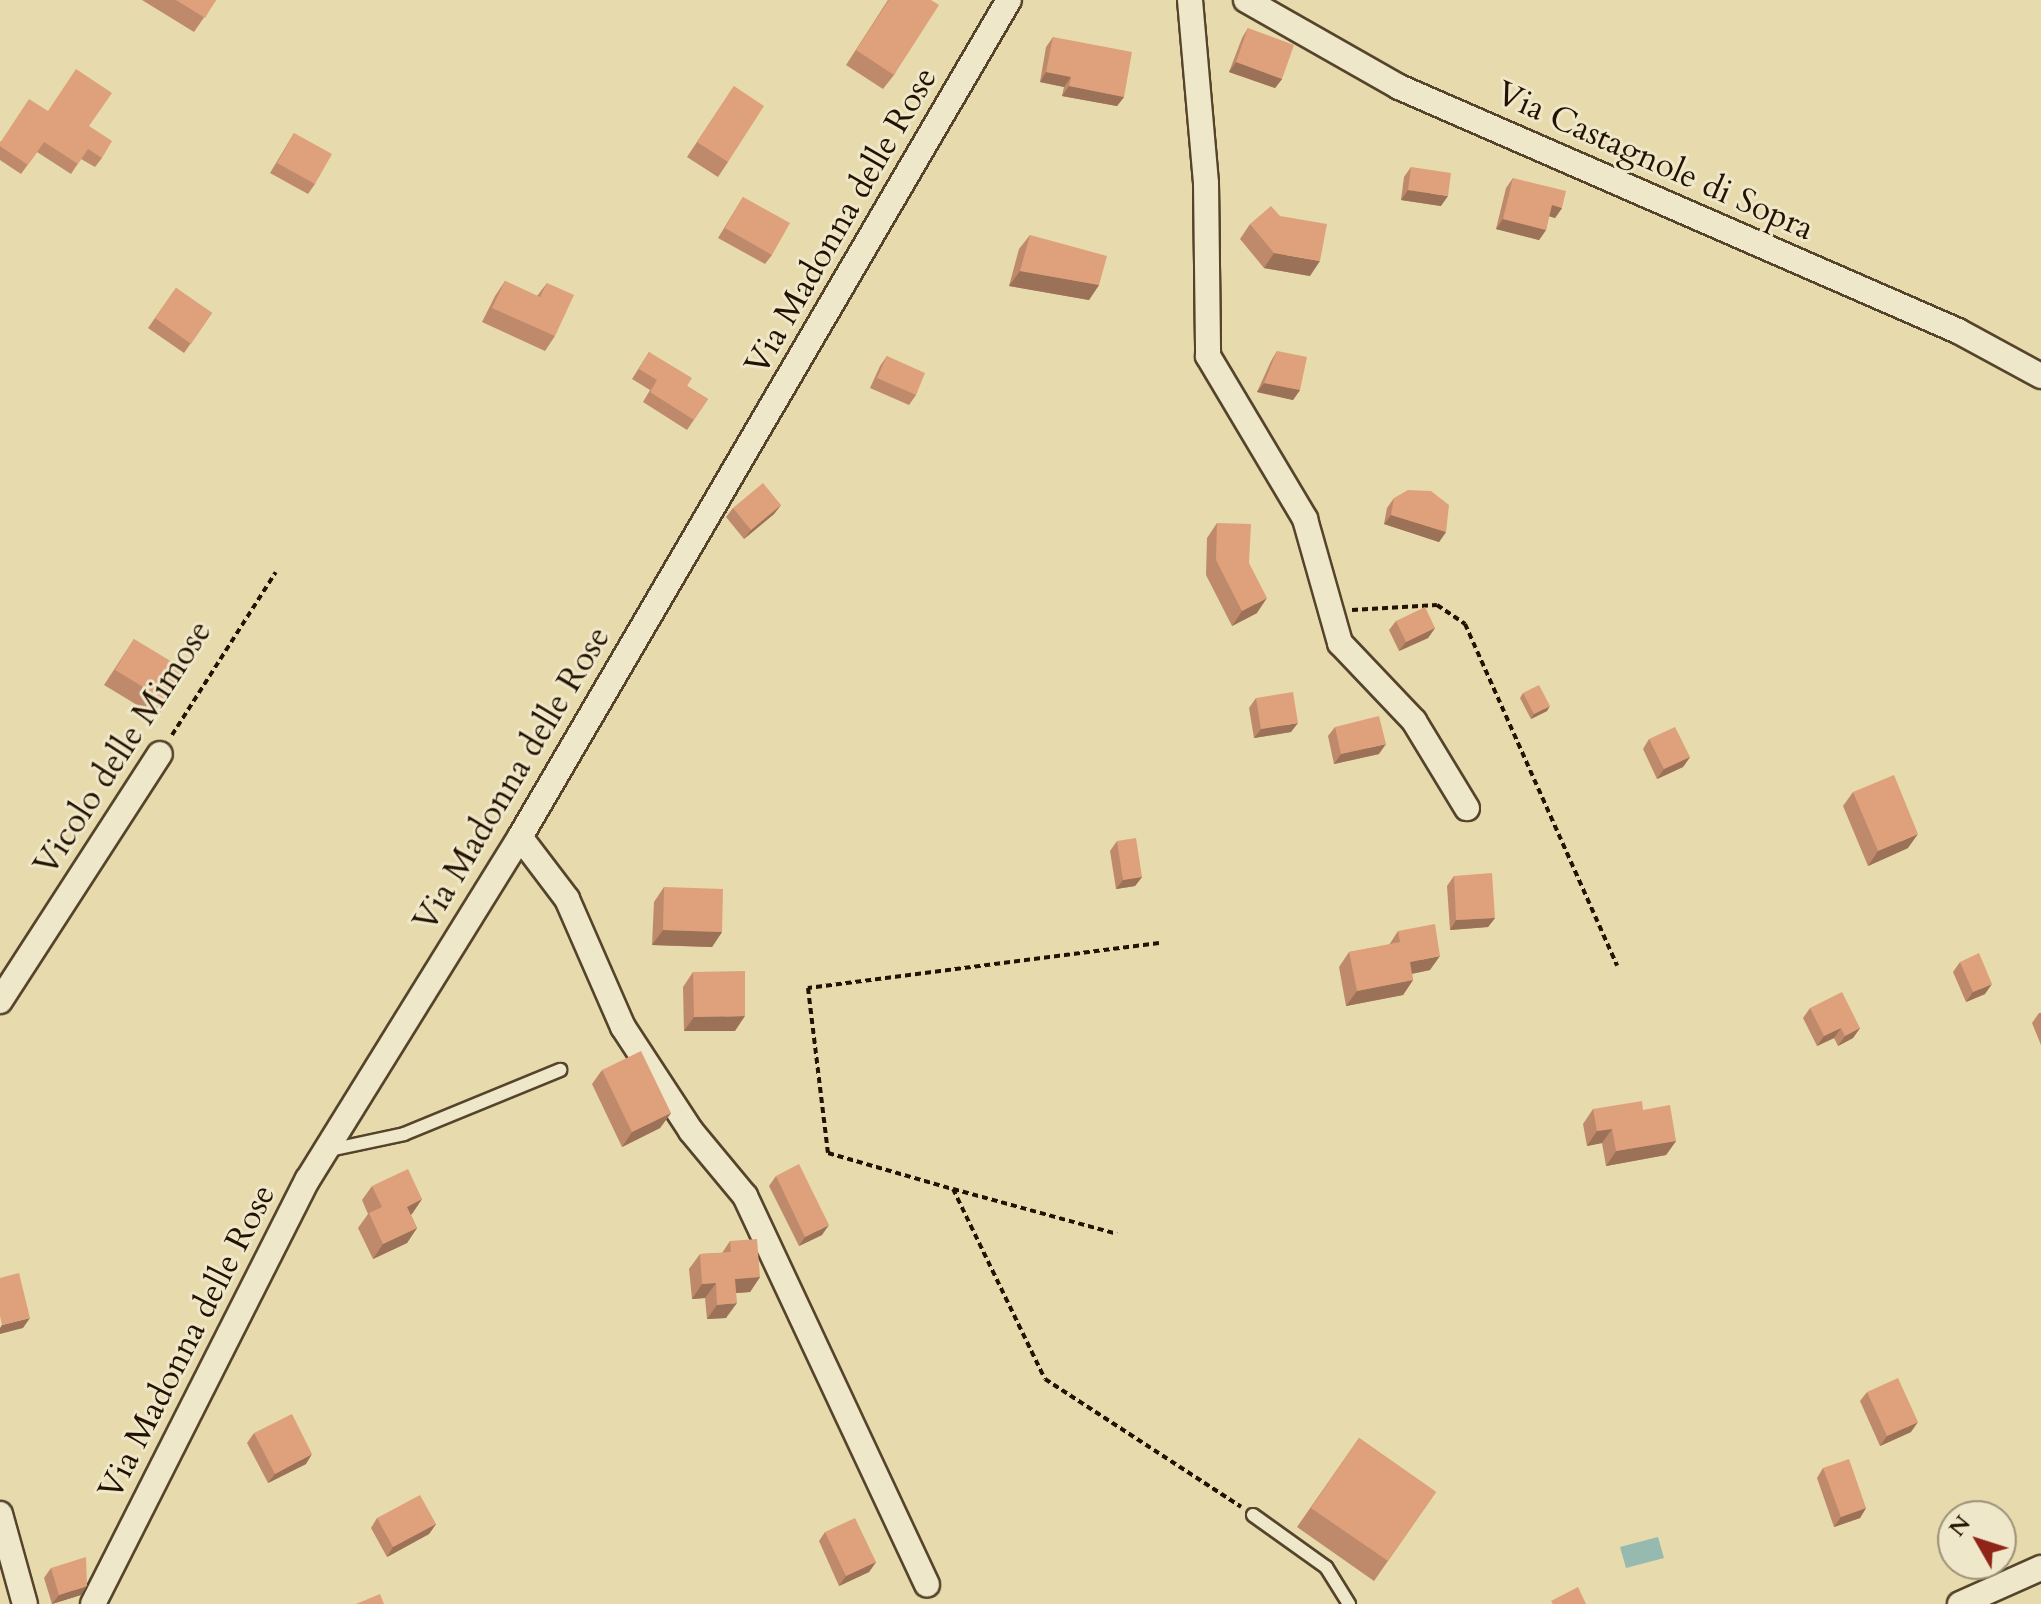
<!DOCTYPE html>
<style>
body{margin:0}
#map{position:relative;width:2041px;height:1604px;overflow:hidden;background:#e7daac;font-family:Cardo,serif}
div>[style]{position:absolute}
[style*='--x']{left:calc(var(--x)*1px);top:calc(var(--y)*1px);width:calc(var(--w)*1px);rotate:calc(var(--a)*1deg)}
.water>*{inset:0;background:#97bab0}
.path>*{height:4px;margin-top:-2px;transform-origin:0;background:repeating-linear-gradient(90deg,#241200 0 6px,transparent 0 10px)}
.roads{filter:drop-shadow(2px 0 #55442b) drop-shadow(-2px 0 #55442b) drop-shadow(0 2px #55442b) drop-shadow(0 -2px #55442b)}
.lane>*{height:12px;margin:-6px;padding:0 6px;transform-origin:6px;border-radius:6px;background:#efe7c9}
.street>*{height:24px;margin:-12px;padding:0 12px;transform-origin:12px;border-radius:12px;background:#efe7c9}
.wall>*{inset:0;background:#bf8a6b}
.shaded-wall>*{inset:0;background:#9b7157}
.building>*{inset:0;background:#dea17c}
span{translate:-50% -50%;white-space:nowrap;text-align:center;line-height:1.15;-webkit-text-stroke:6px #efe7c9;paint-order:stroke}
.street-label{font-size:34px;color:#241200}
.north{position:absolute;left:1937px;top:1500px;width:80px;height:80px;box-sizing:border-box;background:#efe7c9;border:2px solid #9e9279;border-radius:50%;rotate:309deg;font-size:22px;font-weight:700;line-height:32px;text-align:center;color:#241200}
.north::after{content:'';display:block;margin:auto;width:28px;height:36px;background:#8f2418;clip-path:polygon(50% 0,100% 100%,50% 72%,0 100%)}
</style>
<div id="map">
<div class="water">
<i style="clip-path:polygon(1658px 1537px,1664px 1558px,1626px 1568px,1620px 1547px)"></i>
</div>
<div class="path">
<i style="--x:1352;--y:610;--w:85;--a:-3.4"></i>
<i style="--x:1437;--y:605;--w:34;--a:34"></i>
<i style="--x:1465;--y:624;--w:374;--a:66"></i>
<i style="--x:172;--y:735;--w:193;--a:-57.5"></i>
<i style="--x:1159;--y:943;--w:354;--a:172.7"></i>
<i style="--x:808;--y:988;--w:166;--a:83.1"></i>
<i style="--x:828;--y:1153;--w:130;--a:16.1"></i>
<i style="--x:953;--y:1189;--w:211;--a:64.2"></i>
<i style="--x:1045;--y:1379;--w:234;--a:33.1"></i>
<i style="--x:953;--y:1189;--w:170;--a:15.3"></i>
</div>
<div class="roads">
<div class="lane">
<i style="--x:325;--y:1151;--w:81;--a:-12.1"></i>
<i style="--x:404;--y:1134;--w:169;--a:-22.3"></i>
<i style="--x:1253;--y:1515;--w:90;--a:35.5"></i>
<i style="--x:1326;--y:1567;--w:44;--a:58.1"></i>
</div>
<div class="street">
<i style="--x:1190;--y:0;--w:184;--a:85"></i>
<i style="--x:1206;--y:183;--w:173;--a:89.3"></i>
<i style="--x:1208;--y:356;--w:190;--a:59.2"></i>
<i style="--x:1305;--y:519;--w:129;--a:74.2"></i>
<i style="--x:1340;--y:643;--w:108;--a:46.5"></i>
<i style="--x:1414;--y:721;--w:102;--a:58.7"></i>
<i style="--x:1246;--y:0;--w:176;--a:29.6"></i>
<i style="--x:1399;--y:87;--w:610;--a:23.58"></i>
<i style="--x:1958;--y:331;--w:94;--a:28.5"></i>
<i style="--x:520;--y:837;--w:78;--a:52.8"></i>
<i style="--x:567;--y:899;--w:140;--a:66.4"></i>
<i style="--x:623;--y:1027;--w:124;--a:56.8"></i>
<i style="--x:691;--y:1131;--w:85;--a:50.3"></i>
<i style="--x:745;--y:1196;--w:429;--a:64.9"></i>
<i style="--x:0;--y:1001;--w:294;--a:-57.1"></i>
<i style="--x:0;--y:1514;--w:93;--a:74.5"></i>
<i style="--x:93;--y:1604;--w:476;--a:-63.2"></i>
<i style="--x:308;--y:1179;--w:402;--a:-58.2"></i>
<i style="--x:520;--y:837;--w:969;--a:-59.71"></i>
<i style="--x:1960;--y:1604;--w:89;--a:-24"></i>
</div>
</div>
<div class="wall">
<i style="clip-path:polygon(142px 0,216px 0,194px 32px)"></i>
<i style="clip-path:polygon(888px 0,931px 0,894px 75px,883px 89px,846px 65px)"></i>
<i style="clip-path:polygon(1248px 28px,1282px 79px,1275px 88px,1229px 72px,1242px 38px)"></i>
<i style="clip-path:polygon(1053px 37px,1124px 97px,1117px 106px,1062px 96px,1064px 87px,1040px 82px,1046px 47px)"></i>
<i style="clip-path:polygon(734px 86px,728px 162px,718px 177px,687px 157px)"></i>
<i style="clip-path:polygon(48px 111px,89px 126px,102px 158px,95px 167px,81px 159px,71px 174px,37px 152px,21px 174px,0 160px,0 142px)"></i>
<i style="clip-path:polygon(294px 133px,315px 184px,308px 194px,270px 173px)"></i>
<i style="clip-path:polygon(1411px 167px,1441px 206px,1401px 200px,1404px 177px)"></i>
<i style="clip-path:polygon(1513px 178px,1562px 208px,1555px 218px,1549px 216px,1546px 230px,1539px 240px,1496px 229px,1506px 188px)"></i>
<i style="clip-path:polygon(743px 197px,772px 255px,765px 264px,718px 238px)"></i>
<i style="clip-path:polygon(1250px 224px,1310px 276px,1264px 268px,1240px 239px)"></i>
<i style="clip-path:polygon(1030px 235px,1099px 285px,1089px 300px,1009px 286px,1019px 249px)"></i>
<i style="clip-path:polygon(505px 281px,537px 296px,547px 283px,555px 336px,545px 351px,482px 322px,495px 296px)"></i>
<i style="clip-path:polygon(176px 288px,212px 313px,184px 353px,148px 328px)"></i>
<i style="clip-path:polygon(1277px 351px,1300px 390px,1293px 400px,1257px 392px,1271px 361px)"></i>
<i style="clip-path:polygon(649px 352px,687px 386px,708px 399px,687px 430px,643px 402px,650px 390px,632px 379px)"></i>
<i style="clip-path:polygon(887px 356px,916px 395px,909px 405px,870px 388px,880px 366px)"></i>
<i style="clip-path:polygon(1394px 498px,1446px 532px,1439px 542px,1384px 524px,1387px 508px)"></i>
<i style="clip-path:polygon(781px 505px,774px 514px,744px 539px,726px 517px,733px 508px)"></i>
<i style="clip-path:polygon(1217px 523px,1249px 563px,1257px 613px,1232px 626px,1206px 575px,1207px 538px)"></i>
<i style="clip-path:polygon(1396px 621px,1435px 628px,1428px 638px,1399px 651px,1389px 630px)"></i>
<i style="clip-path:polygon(134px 639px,168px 702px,157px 717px,104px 685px)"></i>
<i style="clip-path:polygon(1523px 693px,1547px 711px,1531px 719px,1520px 698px)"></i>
<i style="clip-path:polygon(1256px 698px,1291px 732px,1254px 738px,1249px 708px)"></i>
<i style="clip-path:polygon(1335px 727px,1379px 754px,1334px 764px,1328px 736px)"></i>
<i style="clip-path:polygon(1649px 739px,1690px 757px,1683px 767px,1657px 779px,1643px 749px)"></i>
<i style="clip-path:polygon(1853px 792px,1908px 848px,1868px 866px,1843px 806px)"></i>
<i style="clip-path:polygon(1117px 841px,1142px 877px,1135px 886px,1116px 889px,1110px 851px)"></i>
<i style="clip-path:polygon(1454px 876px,1495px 918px,1488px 927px,1450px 930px,1447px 886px)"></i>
<i style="clip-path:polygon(664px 887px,722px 932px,712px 947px,652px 945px,654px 902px)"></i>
<i style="clip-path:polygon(1398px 931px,1430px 970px,1412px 974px,1413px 980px,1403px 995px,1346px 1006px,1339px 967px,1349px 952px,1389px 945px)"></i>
<i style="clip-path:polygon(1960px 962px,1985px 994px,1966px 1002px,1953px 972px)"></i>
<i style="clip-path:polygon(693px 972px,735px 1031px,684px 1031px,683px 987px)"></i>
<i style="clip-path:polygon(1810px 1008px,1860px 1028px,1853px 1038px,1838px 1046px,1834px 1038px,1817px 1046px,1803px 1018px)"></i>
<i style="clip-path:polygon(2039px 1013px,2041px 1013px,2041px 1045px,2032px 1023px)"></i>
<i style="clip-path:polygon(602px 1070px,671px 1113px,660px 1128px,622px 1147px,592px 1084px)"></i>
<i style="clip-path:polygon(1593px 1109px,1643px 1110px,1676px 1141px,1666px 1155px,1606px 1166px,1602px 1143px,1587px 1146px,1583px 1124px)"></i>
<i style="clip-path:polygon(776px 1176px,822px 1235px,799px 1246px,769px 1186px)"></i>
<i style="clip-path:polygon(372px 1186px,422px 1199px,411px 1215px,417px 1228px,407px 1243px,373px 1259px,358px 1228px,368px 1214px,362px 1200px)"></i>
<i style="clip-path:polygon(730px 1241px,760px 1277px,750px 1292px,736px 1293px,726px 1318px,707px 1319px,705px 1298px,692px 1299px,689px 1269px,700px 1254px,722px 1253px)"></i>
<i style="clip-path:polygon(1867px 1392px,1911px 1432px,1880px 1446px,1860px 1401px)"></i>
<i style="clip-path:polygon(254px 1433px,306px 1464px,268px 1483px,247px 1443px)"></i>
<i style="clip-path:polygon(1359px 1438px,1436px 1492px,1374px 1581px,1297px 1527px)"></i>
<i style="clip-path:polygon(1823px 1468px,1866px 1508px,1860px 1518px,1834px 1527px,1817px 1478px)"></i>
<i style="clip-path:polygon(377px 1518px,436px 1524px,429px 1534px,387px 1557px,371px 1528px)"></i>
<i style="clip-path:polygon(825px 1532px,876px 1562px,869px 1572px,839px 1586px,819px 1541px)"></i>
<i style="clip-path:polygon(51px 1568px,81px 1595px,52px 1604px,44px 1578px)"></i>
</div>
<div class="shaded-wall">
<i style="clip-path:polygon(1236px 62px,1282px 79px,1275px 88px,1229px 72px)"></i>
<i style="clip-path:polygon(1046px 72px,1071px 77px,1064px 87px,1040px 82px)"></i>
<i style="clip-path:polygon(1069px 86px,1124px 97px,1117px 106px,1062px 96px)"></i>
<i style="clip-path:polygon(1408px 190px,1448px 196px,1441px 206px,1401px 200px)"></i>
<i style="clip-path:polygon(1552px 205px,1562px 208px,1555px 218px,1545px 215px)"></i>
<i style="clip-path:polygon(1503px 219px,1546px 230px,1539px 240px,1496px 229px)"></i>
<i style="clip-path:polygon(1274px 253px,1320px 261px,1310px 276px,1264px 268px)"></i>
<i style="clip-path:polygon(1020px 271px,1099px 285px,1089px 300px,1009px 286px)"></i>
<i style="clip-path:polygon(1264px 383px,1300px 390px,1293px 400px,1257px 392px)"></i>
<i style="clip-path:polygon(781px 505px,774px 514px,744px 539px,751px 530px)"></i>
<i style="clip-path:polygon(1391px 515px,1446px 532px,1439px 542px,1384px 524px)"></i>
<i style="clip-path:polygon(1267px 598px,1257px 613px,1232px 626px,1242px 611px)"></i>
<i style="clip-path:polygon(1435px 628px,1428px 638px,1399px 651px,1406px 642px)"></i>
<i style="clip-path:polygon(1550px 706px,1547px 711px,1531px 719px,1534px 714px)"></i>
<i style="clip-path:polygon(1298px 723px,1291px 732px,1254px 738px,1261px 729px)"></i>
<i style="clip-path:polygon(1386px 744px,1379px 754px,1334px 764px,1341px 754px)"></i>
<i style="clip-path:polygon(1690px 757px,1683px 767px,1657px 779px,1664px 769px)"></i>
<i style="clip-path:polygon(1918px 834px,1908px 848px,1868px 866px,1878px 851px)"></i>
<i style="clip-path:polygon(1142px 877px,1135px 886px,1116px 889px,1123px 880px)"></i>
<i style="clip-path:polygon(1495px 918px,1488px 927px,1450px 930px,1456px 920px)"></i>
<i style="clip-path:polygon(663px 930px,722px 932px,712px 947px,652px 945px)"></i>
<i style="clip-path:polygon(1440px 956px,1430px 970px,1400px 976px,1410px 962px)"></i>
<i style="clip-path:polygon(1413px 980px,1403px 995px,1346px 1006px,1357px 991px)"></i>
<i style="clip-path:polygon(1992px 984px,1985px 994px,1966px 1002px,1973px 992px)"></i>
<i style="clip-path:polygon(745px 1016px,735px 1031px,684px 1031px,694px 1017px)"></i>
<i style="clip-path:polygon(1841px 1028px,1834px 1038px,1817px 1046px,1824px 1036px)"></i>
<i style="clip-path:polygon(1860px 1028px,1853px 1038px,1838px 1046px,1845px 1036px)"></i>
<i style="clip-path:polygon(671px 1113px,660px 1128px,622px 1147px,632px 1132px)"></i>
<i style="clip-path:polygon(1612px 1129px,1602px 1143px,1587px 1146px,1597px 1131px)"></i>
<i style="clip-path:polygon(1676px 1141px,1666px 1155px,1606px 1166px,1616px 1151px)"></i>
<i style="clip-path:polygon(422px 1199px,412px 1214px,397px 1221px,407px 1207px)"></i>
<i style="clip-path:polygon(829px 1225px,822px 1235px,799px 1246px,805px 1237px)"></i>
<i style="clip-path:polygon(417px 1228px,407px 1243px,373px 1259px,383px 1244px)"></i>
<i style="clip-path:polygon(760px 1277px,750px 1292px,724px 1294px,735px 1279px)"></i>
<i style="clip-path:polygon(716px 1283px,705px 1298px,692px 1299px,702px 1284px)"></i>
<i style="clip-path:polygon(737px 1303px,726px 1318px,707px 1319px,717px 1305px)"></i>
<i style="clip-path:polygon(30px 1318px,23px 1328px,0 1334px,0 1328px,2px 1325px)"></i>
<i style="clip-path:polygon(1918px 1422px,1911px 1432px,1880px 1446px,1887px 1436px)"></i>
<i style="clip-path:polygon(312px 1454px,306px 1464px,268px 1483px,275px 1474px)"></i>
<i style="clip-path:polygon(1866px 1508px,1860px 1518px,1834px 1527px,1841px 1517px)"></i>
<i style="clip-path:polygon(436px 1524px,429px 1534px,387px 1557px,393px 1547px)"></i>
<i style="clip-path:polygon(876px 1562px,869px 1572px,839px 1586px,846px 1576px)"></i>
<i style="clip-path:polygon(87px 1586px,81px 1595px,52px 1604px,59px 1595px)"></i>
</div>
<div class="building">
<i style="clip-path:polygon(176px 0,216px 0,205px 18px)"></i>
<i style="clip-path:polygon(889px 0,931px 0,939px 5px,894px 75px,856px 50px)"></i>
<i style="clip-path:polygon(1248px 28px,1294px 45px,1282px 79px,1236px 62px)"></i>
<i style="clip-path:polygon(1053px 37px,1132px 52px,1124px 97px,1069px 86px,1071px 77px,1046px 72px)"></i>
<i style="clip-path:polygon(76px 69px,112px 93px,89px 126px,112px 141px,102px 158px,88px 149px,78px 164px,44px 142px,28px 165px,0 146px,0 143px,29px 99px,48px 111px)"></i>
<i style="clip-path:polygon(734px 86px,764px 106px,728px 162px,697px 142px)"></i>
<i style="clip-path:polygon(294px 133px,332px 154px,315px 184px,277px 163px)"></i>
<i style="clip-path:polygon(1411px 167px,1451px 173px,1448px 196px,1408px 190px)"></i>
<i style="clip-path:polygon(1513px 178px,1566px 191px,1562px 208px,1552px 205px,1546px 230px,1503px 219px)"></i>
<i style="clip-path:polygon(743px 197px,790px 223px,772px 255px,725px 228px)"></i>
<i style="clip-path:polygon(1271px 206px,1280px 216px,1327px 224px,1320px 261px,1274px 253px,1250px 224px)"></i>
<i style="clip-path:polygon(1030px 235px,1107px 256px,1099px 285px,1020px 271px)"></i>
<i style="clip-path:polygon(505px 281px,540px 297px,547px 283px,574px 295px,555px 336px,492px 308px)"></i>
<i style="clip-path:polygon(176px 288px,212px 313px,191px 344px,155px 318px)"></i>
<i style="clip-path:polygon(1277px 351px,1307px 357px,1300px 390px,1264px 383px)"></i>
<i style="clip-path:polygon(649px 352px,692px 378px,687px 386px,708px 399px,694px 420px,650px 392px,657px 380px,639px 369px)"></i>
<i style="clip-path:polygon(887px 356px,925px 373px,916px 395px,877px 378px)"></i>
<i style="clip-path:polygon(763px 483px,781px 505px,751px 530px,733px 508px)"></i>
<i style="clip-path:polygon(1408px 490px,1431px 491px,1449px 505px,1446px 532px,1391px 515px,1394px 498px)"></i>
<i style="clip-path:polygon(1217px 523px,1251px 524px,1249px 563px,1267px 598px,1242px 611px,1216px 560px)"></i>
<i style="clip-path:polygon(1425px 607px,1435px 628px,1406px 642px,1396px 621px)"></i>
<i style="clip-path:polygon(134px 639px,187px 671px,168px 702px,115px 670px)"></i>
<i style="clip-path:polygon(1539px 685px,1550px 706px,1534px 714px,1523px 693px)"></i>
<i style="clip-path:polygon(1293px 692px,1298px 723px,1261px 729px,1256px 698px)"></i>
<i style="clip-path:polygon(1379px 716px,1386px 744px,1341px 754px,1335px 727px)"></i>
<i style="clip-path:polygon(1675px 727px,1690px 757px,1664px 769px,1649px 739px)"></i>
<i style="clip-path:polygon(1894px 775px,1918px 834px,1878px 851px,1853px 792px)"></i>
<i style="clip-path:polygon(1136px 838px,1142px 877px,1123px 880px,1117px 841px)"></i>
<i style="clip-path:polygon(1492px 873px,1495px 918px,1456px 920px,1454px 876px)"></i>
<i style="clip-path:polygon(664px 887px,723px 889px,722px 932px,663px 930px)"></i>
<i style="clip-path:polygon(1435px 924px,1440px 956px,1410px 962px,1413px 980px,1357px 991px,1349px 952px,1400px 942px,1398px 931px)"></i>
<i style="clip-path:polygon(1979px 953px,1992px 984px,1973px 992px,1960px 962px)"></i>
<i style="clip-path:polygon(745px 971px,745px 1016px,694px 1017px,693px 972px)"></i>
<i style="clip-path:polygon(1842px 992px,1860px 1028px,1845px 1036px,1841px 1028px,1824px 1036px,1810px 1008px)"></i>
<i style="clip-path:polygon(641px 1051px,671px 1113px,632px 1132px,602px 1070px)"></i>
<i style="clip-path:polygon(1642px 1101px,1643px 1110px,1670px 1105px,1676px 1141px,1616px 1151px,1612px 1129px,1597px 1131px,1593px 1109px)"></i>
<i style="clip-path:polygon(799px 1164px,829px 1225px,805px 1237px,776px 1176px)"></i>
<i style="clip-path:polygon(408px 1169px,422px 1199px,407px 1207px,417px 1228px,383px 1244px,369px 1213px,382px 1207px,372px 1186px)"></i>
<i style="clip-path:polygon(757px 1239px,760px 1277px,735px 1279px,737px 1303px,717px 1305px,716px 1283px,702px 1284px,700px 1254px,731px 1252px,730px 1241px)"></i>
<i style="clip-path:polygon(19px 1273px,30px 1318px,2px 1325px,0 1316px,0 1278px)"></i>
<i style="clip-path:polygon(1898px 1378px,1918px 1422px,1887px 1436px,1867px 1392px)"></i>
<i style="clip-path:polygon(292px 1414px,312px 1454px,275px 1474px,254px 1433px)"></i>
<i style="clip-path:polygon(1359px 1438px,1436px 1492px,1388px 1561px,1311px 1508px)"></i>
<i style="clip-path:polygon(1849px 1459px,1866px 1508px,1841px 1517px,1823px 1468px)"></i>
<i style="clip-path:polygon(420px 1495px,436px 1524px,393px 1547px,377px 1518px)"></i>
<i style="clip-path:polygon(855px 1518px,876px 1562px,846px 1576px,825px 1532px)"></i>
<i style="clip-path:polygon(86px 1557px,87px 1586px,59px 1595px,51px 1568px)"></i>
<i style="clip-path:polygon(1578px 1587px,1586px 1604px,1553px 1604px,1551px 1601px)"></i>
<i style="clip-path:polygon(380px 1594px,384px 1604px,356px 1604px)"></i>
</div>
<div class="street-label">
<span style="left:1655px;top:161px;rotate:24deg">Via Castagnole di Sopra</span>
<span style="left:841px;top:221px;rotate:-60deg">Via Madonna delle Rose</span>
<span style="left:123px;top:748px;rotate:-57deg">Vicolo delle Mimose</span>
<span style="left:512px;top:779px;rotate:-59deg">Via Madonna delle Rose</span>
<span style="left:187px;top:1342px;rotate:-63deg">Via Madonna delle Rose</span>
</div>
<div class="north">N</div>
</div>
